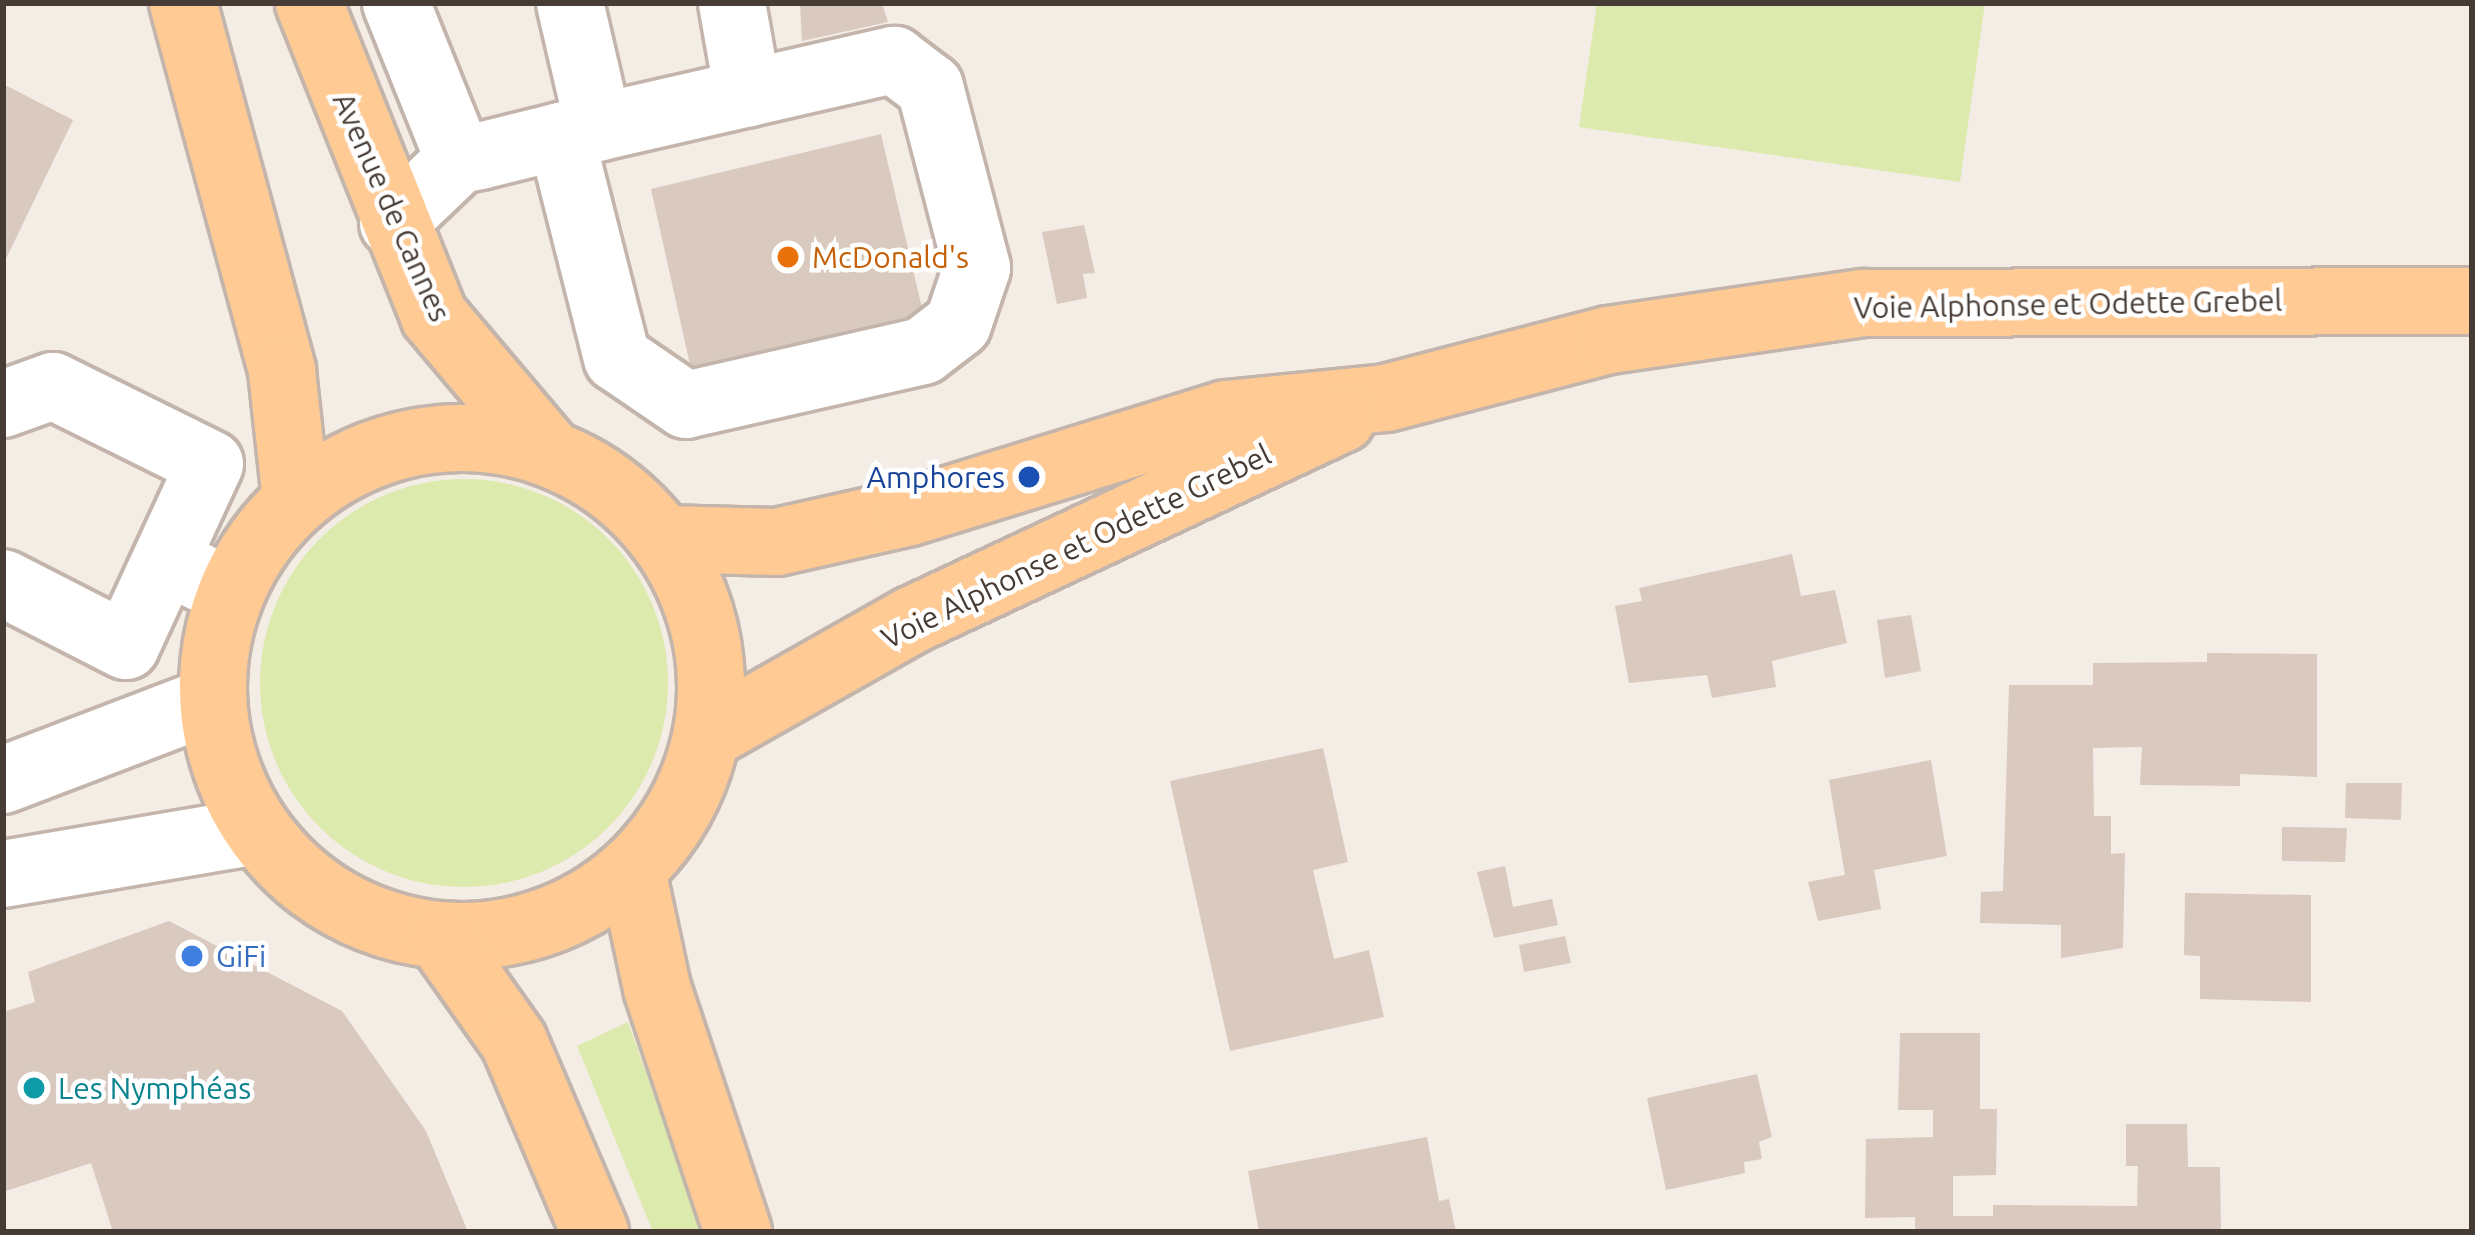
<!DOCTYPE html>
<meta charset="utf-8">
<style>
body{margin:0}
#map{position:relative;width:2475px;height:1235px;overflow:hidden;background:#f4ede6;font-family:Ubuntu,sans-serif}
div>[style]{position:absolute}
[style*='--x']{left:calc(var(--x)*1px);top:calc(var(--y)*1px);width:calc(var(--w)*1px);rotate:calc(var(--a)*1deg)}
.green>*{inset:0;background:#dceaad}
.round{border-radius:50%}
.building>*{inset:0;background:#d9c9be}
.roads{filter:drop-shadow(3px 0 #c3b5ab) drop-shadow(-3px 0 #c3b5ab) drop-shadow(0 3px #c3b5ab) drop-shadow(0 -3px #c3b5ab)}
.minor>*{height:66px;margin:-33px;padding:0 33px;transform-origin:33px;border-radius:33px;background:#fff}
.major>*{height:66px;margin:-33px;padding:0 33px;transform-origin:33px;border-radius:33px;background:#ffca94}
.major>.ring{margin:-33px;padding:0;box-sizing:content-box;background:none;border:66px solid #ffca94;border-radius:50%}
.dots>*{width:33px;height:33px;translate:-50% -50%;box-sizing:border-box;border:6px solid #fff;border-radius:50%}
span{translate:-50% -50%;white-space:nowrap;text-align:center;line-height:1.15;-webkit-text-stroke:9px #fff;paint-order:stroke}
.street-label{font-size:30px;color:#473c35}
.food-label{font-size:30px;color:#c56008}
.left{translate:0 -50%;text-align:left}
.transit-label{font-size:30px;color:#164399}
.right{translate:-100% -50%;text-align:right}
.shop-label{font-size:30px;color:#366cbe}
.culture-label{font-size:30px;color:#0d838f}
.frame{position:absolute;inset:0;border:6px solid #473c35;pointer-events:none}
</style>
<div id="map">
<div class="green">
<i style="clip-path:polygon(1597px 3px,1985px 3px,1960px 182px,1579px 127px)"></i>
<i class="round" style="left:260px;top:479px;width:408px;height:408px"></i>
<i style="clip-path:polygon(628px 1022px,703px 1232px,653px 1232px,577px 1046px)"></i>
</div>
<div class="building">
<i style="clip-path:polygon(800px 3px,882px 3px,888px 22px,802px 41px)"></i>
<i style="clip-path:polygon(3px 84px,73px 120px,3px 265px)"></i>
<i style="clip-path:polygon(881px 134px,926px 325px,693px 378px,651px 189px)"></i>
<i style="clip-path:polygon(1084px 225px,1095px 273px,1083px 274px,1087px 298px,1057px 304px,1042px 232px)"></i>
<i style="clip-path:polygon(1792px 554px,1801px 596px,1835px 590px,1847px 643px,1772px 661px,1776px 687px,1712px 698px,1707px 675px,1629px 683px,1615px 606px,1642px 601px,1639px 588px)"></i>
<i style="clip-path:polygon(1911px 615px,1921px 671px,1885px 678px,1877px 620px)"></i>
<i style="clip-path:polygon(2207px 653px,2317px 654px,2317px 777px,2240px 774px,2240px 786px,2140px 785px,2142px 747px,2093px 748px,2094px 816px,2111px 816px,2111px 854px,2125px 853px,2123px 948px,2061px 958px,2061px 925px,1980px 923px,1981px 892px,2003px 891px,2009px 685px,2093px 685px,2093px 663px,2207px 662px)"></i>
<i style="clip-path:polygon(1323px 748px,1348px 862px,1313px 870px,1334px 959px,1369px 950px,1384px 1017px,1230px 1051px,1170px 781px)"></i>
<i style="clip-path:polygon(1931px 760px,1947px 856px,1874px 870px,1881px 909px,1818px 921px,1808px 882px,1845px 875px,1829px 780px)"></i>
<i style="clip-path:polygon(2346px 783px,2402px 783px,2401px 820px,2345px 818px)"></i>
<i style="clip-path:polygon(2282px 827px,2347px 828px,2345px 862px,2282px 861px)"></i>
<i style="clip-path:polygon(1505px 866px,1513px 907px,1552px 899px,1558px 925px,1494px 938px,1477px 872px)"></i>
<i style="clip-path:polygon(2185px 893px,2311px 895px,2311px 1002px,2200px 999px,2200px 956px,2184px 955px)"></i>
<i style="clip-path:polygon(169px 921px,342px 1011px,426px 1131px,468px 1232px,113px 1232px,91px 1163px,3px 1192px,3px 1012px,35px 1002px,28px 972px)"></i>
<i style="clip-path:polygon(1565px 936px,1571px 963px,1524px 972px,1519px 945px)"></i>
<i style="clip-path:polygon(1900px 1033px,1980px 1033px,1980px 1109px,1997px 1109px,1996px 1175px,1953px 1176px,1953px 1216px,1993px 1216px,1993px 1205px,2137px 1206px,2138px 1166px,2126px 1166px,2126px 1124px,2187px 1124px,2188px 1167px,2220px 1167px,2221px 1232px,1915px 1232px,1915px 1217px,1865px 1218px,1866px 1139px,1933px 1137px,1933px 1110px,1898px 1110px)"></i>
<i style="clip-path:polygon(1757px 1074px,1772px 1137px,1759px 1142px,1762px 1159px,1744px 1162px,1745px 1173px,1666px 1190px,1647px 1098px)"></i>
<i style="clip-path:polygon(1427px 1137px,1439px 1201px,1449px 1199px,1456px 1232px,1259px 1232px,1248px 1171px)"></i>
</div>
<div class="roads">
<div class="minor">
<i style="--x:396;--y:3;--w:169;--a:68.1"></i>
<i style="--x:570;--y:3;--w:128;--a:76.9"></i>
<i style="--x:732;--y:3;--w:92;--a:80"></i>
<i style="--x:393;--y:223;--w:91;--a:-43.7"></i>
<i style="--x:459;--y:160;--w:21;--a:-11"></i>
<i style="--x:480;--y:156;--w:83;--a:-13.9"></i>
<i style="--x:561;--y:136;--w:342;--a:-12.9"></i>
<i style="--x:894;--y:60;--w:45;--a:36.9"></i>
<i style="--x:930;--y:87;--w:187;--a:75.4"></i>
<i style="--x:977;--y:268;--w:59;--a:108.7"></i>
<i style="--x:958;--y:324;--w:44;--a:142.4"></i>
<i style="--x:923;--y:351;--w:243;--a:167.2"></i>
<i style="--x:686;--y:405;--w:83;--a:-145.7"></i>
<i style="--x:617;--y:358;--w:229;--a:-104.2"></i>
<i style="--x:3;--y:404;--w:53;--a:-19.8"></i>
<i style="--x:53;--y:386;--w:175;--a:26.4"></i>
<i style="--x:210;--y:464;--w:200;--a:114.8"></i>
<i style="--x:126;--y:646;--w:138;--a:-152.9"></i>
<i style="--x:166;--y:561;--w:72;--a:25.5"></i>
<i style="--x:3;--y:780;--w:224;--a:-20.9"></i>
<i style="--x:3;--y:874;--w:257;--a:-9.6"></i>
</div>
<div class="major">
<i style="--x:183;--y:3;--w:381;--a:74.9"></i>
<i style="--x:282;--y:371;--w:129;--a:83.8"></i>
<i style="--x:309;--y:3;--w:337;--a:68.2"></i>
<i style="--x:434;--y:316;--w:177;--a:49.8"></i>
<i class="ring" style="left:213px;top:438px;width:432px;height:432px"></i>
<i style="--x:664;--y:539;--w:113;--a:1.5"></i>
<i style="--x:777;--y:542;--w:136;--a:-12.7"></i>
<i style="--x:910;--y:512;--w:331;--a:-17.2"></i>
<i style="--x:1226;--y:414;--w:161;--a:-5.7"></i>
<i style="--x:1386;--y:398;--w:230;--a:-14.6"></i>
<i style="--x:1609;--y:340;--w:258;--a:-8.3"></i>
<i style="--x:1864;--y:303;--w:608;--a:-0.19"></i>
<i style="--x:707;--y:736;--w:236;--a:-29.5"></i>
<i style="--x:912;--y:620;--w:475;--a:-25.1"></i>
<i style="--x:632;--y:871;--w:120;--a:77.9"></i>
<i style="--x:657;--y:988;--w:257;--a:71.6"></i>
<i style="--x:440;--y:937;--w:128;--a:54.8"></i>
<i style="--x:514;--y:1042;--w:207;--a:66.9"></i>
</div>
</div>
<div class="dots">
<i style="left:788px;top:257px;background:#e8710a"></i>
<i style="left:1029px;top:477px;background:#1a4fb4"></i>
<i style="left:192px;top:956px;background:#3f7fe0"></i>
<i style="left:34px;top:1088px;background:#0f9aa8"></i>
</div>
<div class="street-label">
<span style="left:392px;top:207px;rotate:66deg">Avenue de Cannes</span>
<span style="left:2068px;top:304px;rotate:-1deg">Voie Alphonse et Odette Grebel</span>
<span style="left:1076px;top:546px;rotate:-26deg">Voie Alphonse et Odette Grebel</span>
</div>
<div class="food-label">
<span class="left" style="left:812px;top:257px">McDonald's</span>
</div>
<div class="transit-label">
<span class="right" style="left:1005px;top:477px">Amphores</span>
</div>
<div class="shop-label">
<span class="left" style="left:216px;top:956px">GiFi</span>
</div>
<div class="culture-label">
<span class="left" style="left:58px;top:1088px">Les Nymphéas</span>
</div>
<div class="frame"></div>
</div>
